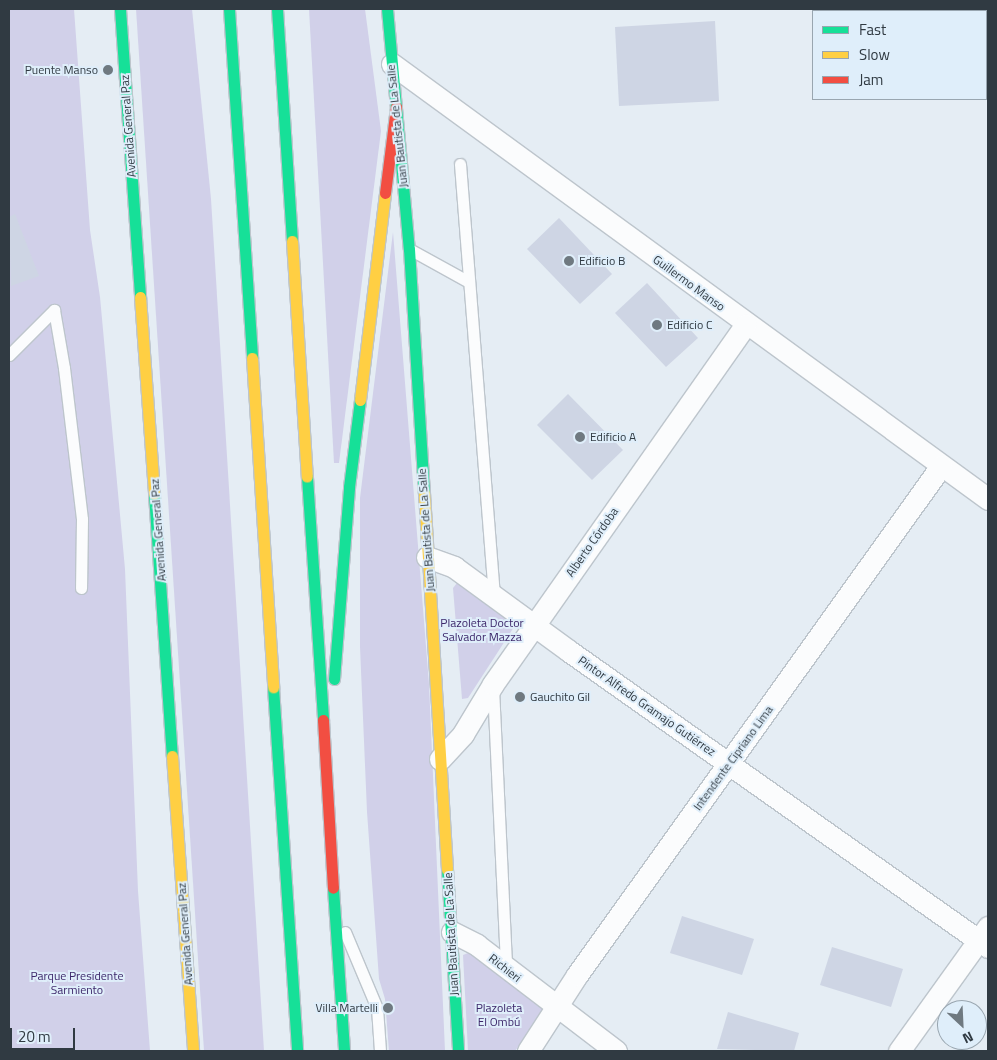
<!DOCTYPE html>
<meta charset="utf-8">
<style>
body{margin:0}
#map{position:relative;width:997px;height:1060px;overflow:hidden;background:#e5edf4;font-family:"Titillium Web",sans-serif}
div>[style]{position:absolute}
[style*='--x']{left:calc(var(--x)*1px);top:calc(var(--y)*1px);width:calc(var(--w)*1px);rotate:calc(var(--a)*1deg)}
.green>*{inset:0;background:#d1d0e9}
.building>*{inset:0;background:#ced5e4}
.roads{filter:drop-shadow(1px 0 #bdc5cc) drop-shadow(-1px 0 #bdc5cc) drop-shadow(0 1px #bdc5cc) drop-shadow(0 -1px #bdc5cc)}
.lane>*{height:11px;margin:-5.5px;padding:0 5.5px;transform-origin:5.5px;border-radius:5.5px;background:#fbfcfd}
.street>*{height:21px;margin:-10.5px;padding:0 10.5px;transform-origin:10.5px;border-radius:10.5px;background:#fbfcfd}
.fast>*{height:11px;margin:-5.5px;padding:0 5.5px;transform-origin:5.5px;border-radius:5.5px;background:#16e098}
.slow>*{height:11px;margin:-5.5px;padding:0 5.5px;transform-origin:5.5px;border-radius:5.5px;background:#ffcf43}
.jam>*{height:11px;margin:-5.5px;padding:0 5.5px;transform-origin:5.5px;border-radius:5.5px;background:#f24e42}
.dots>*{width:14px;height:14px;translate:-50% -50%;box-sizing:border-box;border:2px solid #dfeefa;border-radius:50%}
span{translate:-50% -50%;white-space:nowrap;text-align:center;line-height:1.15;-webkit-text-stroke:4px #dfeefa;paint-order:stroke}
.poi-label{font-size:12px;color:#303a42}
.right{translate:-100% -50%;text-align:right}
.left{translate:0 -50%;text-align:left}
.street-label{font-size:12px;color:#303a42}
.park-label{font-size:12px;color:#3c276a}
.frame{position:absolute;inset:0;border:10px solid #303a42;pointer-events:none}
.legend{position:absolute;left:812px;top:10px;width:175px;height:90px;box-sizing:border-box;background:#dfeefa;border:1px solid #99a6b0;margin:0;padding:6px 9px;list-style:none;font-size:15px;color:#303a42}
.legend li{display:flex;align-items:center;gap:10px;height:25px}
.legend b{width:25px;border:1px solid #99a6b0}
.north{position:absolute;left:937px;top:1000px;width:50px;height:50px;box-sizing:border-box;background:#dfeefa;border:1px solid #99a6b0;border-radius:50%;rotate:155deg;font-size:14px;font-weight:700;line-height:20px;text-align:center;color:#303a42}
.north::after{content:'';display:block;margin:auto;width:18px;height:22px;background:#6f7980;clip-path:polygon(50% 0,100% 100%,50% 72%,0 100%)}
.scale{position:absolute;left:10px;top:1028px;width:65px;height:22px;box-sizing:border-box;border:2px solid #303a42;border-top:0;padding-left:6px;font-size:15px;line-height:18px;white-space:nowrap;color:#303a42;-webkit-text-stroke:4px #dfeefa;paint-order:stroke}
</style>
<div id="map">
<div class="green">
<i style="clip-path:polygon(9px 9px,74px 9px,90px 230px,100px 297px,125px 569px,138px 891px,150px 1051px,9px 1051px)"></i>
<i style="clip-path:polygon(136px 9px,192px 9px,211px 199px,264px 1051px,204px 1051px)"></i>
<i style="clip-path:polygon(309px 9px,365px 9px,381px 131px,339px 463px,334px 463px)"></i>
<i style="clip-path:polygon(393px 232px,429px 684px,445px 1051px,389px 1051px,385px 999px,379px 979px,367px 812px,360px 647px,360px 498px)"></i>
<i style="clip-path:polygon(457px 583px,508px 616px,514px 627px,468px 698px,462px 699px,453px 588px)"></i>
<i style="clip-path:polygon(473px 951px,546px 1010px,515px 1051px,468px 1051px,463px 955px)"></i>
</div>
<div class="building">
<i style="clip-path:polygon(715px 21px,719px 101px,619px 106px,615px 27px)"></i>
<i style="clip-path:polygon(15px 214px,39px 276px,11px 286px,9px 217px)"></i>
<i style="clip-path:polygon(559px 218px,612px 274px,580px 304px,527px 249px)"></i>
<i style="clip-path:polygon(647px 283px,698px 338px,666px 367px,615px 313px)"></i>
<i style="clip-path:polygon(568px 394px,623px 450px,592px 480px,537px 425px)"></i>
<i style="clip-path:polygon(682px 916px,754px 939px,742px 975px,670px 953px)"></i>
<i style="clip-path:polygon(832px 947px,903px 969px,891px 1007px,820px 985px)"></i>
<i style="clip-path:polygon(728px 1012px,799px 1033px,794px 1051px,717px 1049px)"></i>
</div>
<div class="roads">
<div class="lane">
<i style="--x:460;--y:164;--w:432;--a:85.5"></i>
<i style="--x:411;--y:250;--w:66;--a:28.9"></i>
<i style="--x:9;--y:355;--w:64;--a:-45"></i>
<i style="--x:54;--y:310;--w:59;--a:80.2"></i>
<i style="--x:64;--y:368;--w:152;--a:83.2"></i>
<i style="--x:82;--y:519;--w:69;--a:90.8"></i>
<i style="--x:493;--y:688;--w:279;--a:87.3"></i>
<i style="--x:345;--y:932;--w:82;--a:67.2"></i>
<i style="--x:377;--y:1008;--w:43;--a:86"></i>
</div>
<div class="street">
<i style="--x:392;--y:64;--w:738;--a:36.12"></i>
<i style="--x:427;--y:557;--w:29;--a:20"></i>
<i style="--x:454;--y:567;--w:142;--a:36.1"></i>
<i style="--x:569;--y:651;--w:513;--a:35.24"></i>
<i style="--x:440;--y:759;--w:34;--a:-47"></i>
<i style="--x:463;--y:734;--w:58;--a:-59"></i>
<i style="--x:493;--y:684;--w:439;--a:-54.9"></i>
<i style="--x:452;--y:932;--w:28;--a:27"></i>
<i style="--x:477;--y:945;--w:175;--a:37.3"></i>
<i style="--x:528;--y:1051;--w:90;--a:-57.2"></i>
<i style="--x:577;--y:975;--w:626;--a:-54.43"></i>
<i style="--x:899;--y:1051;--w:153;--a:-54.3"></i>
</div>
<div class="fast">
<i style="--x:120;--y:9;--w:289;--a:86"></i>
<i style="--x:229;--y:9;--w:350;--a:86.2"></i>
<i style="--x:277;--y:9;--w:232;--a:86.3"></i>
<i style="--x:387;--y:9;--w:241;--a:84.8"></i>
<i style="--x:409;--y:249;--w:244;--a:86.5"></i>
<i style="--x:307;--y:477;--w:244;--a:86.2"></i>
<i style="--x:154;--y:494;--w:263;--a:86.1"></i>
<i style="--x:334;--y:679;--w:193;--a:-85.5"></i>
<i style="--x:349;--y:487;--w:88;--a:-82.8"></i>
<i style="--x:273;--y:687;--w:365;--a:86.2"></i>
<i style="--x:447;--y:869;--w:182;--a:86.5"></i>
<i style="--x:333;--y:888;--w:163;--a:86.1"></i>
</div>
<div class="slow">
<i style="--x:292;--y:241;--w:236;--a:86.4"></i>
<i style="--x:140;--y:297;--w:197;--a:85.9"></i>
<i style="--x:252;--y:358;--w:330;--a:86.3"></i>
<i style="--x:360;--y:400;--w:209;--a:-83.1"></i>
<i style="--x:424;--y:493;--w:377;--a:86.5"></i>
<i style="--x:172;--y:756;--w:296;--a:85.9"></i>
</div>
<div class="jam">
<i style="--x:385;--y:193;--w:87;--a:-82.7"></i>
<i style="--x:323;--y:720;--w:168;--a:86.6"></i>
</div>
</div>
<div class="dots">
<i style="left:108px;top:70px;background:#6f7980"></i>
<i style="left:569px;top:261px;background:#6f7980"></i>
<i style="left:657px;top:325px;background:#6f7980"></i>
<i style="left:580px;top:437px;background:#6f7980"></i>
<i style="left:520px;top:697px;background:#6f7980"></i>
<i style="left:388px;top:1008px;background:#6f7980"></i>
</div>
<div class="poi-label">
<span class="right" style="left:98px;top:70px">Puente Manso</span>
<span class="left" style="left:579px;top:261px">Edificio B</span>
<span class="left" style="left:667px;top:325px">Edificio C</span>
<span class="left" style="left:590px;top:437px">Edificio A</span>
<span class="left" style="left:530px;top:697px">Gauchito Gil</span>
<span class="right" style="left:378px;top:1008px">Villa Martelli</span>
</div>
<div class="street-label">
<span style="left:128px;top:126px;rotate:-94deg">Avenida General Paz</span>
<span style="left:397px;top:126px;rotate:-96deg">Juan Bautista de La Salle</span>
<span style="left:689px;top:283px;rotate:36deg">Guillermo Manso</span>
<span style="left:158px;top:530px;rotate:-94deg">Avenida General Paz</span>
<span style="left:426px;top:530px;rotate:-94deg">Juan Bautista de La Salle</span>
<span style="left:592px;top:542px;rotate:-55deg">Alberto Córdoba</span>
<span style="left:647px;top:706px;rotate:35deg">Pintor Alfredo Gramajo Gutiérrez</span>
<span style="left:733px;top:758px;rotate:-54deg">Intendente Cipriano Lima</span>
<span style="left:185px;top:934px;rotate:-94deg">Avenida General Paz</span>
<span style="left:451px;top:934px;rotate:-93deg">Juan Bautista de La Salle</span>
<span style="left:505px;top:968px;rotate:38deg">Richieri</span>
</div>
<div class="park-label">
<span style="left:482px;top:630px">Plazoleta Doctor<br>Salvador Mazza</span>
<span style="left:77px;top:983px">Parque Presidente<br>Sarmiento</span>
<span style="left:499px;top:1015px">Plazoleta<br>El Ombú</span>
</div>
<div class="frame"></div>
<ul class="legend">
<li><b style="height:6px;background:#16e098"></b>Fast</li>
<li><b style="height:6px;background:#ffcf43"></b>Slow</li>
<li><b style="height:6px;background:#f24e42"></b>Jam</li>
</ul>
<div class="north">N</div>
<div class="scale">20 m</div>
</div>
